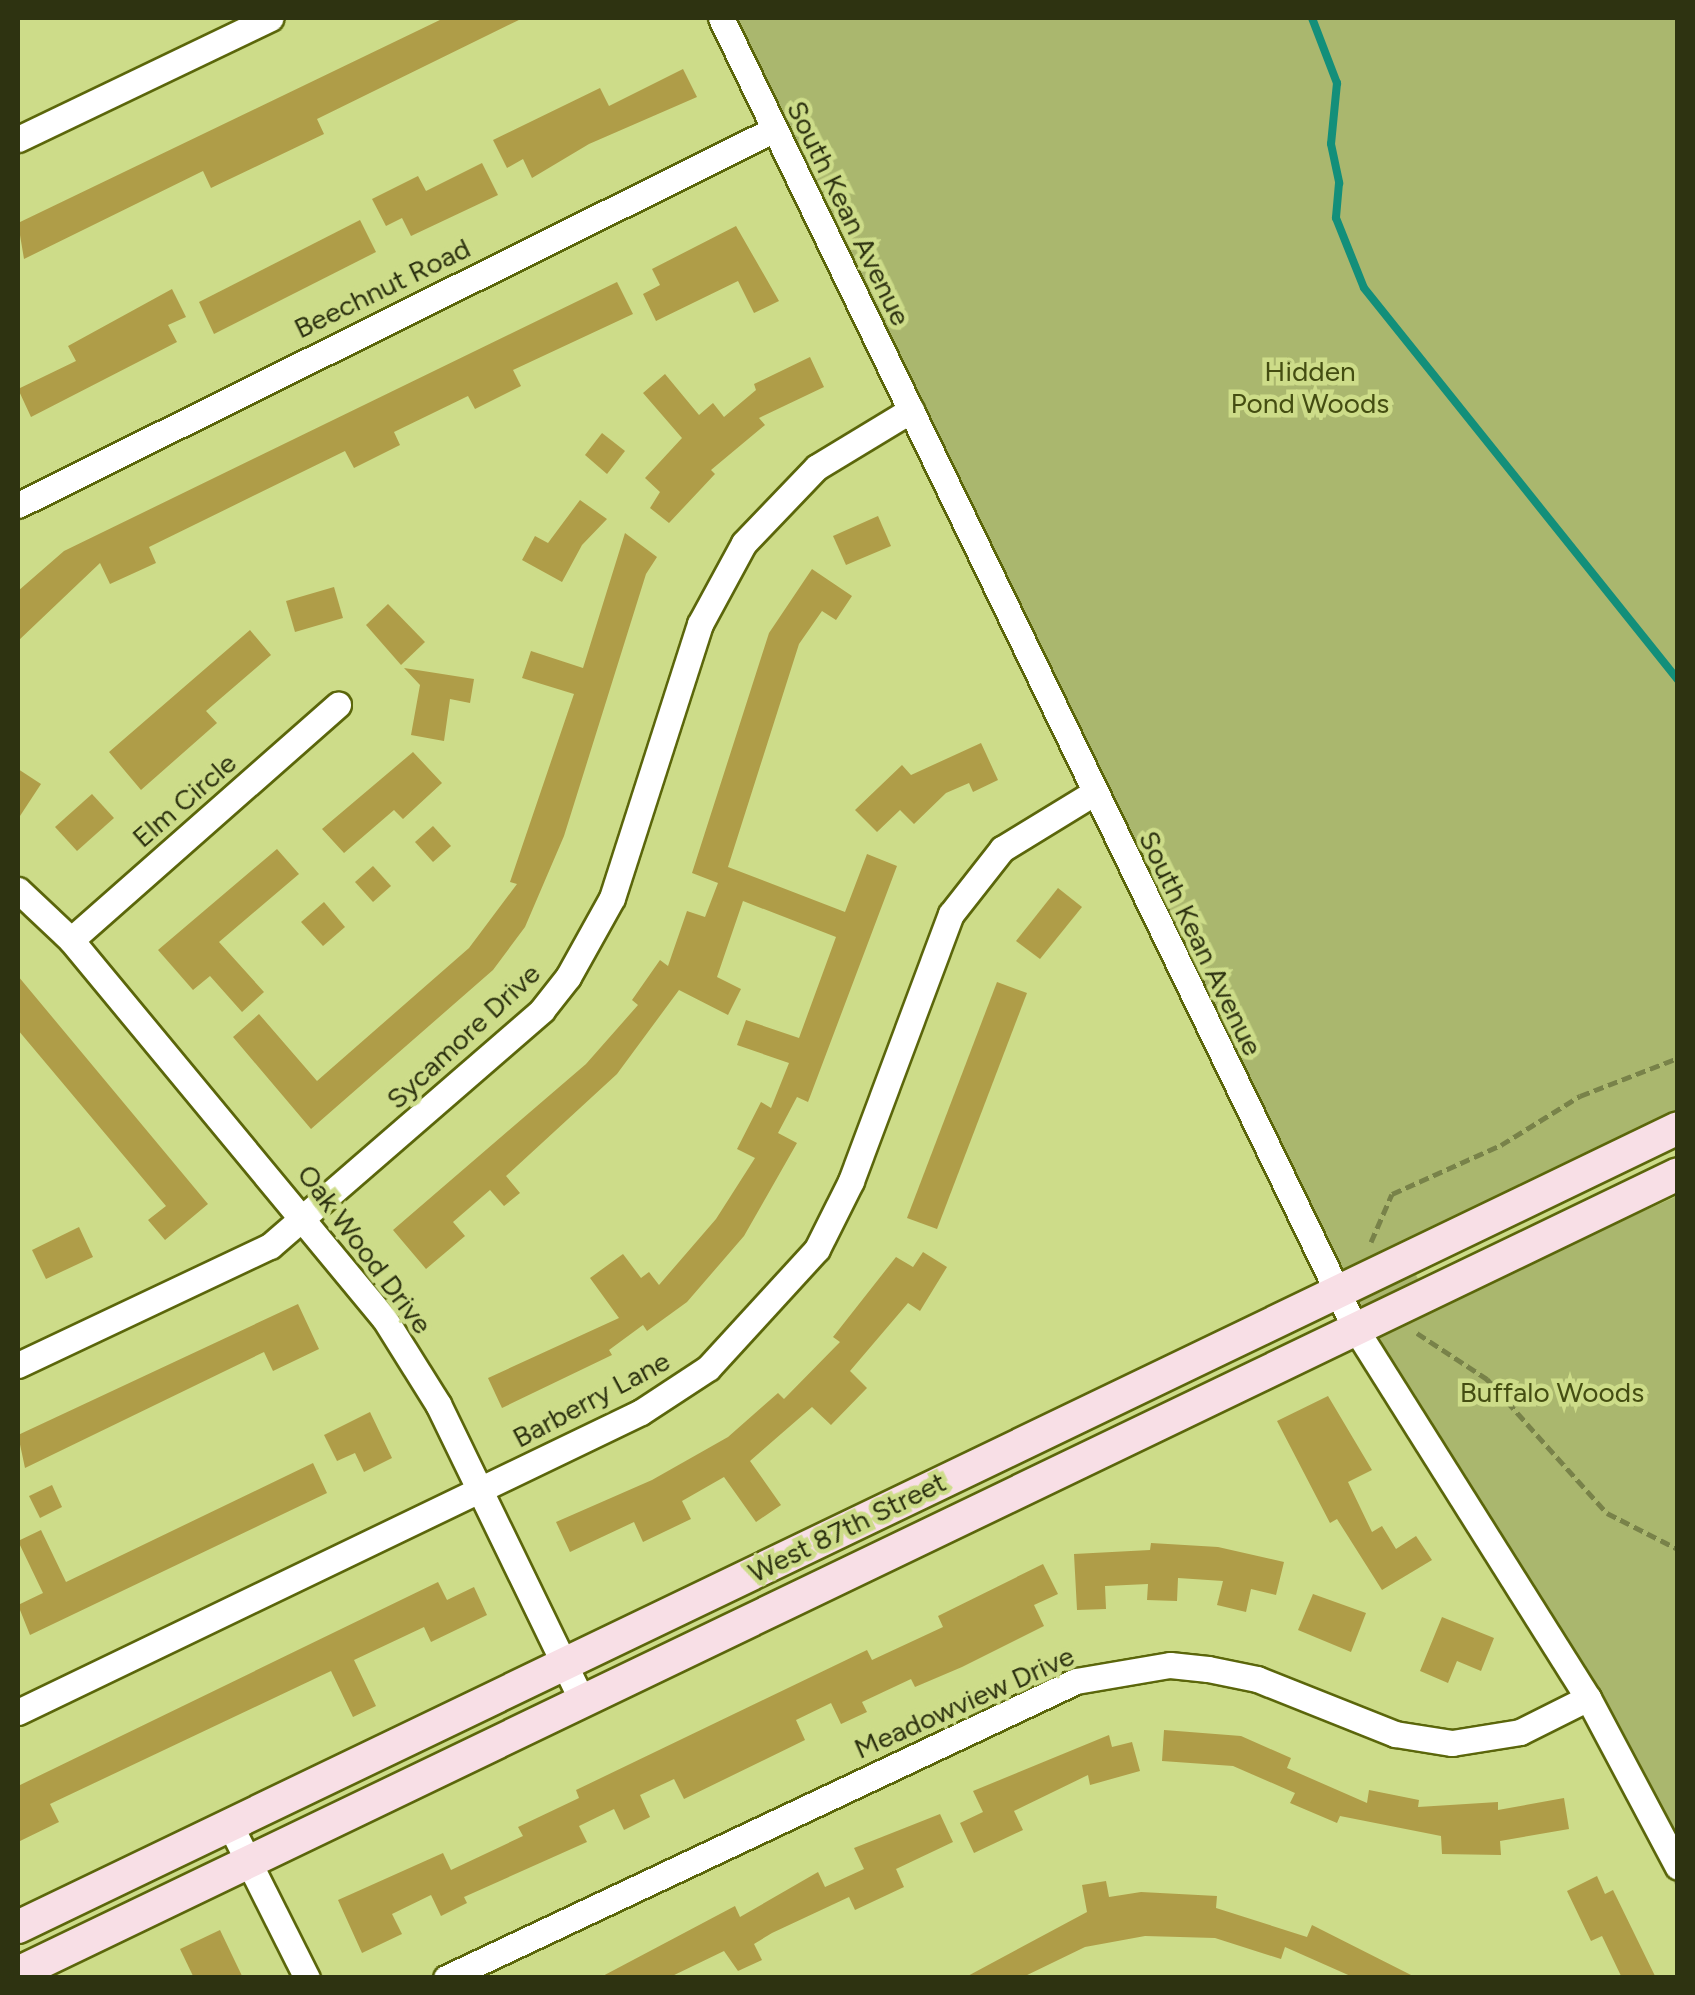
<!DOCTYPE html>
<style>
body{margin:0}
#map{position:relative;width:1695px;height:1995px;overflow:hidden;background:#cddc89;font-family:Figtree,sans-serif}
div>[style]{position:absolute}
[style*='--x']{left:calc(var(--x)*1px);top:calc(var(--y)*1px);width:calc(var(--w)*1px);rotate:calc(var(--a)*1deg)}
.green>*{inset:0;background:#aab76e}
.stream>*{height:8px;margin:-4px;padding:0 4px;transform-origin:4px;border-radius:4px;background:#138f7a}
.building>*{inset:0;background:#af9d48}
.path>*{height:5px;margin-top:-2.5px;transform-origin:0;background:repeating-linear-gradient(90deg,#788249 0 10px,transparent 0 15px)}
.roads{filter:drop-shadow(2px 0 #5b660b) drop-shadow(-2px 0 #5b660b) drop-shadow(0 2px #5b660b) drop-shadow(0 -2px #5b660b)}
.minor>*{height:25px;margin:-12.5px;padding:0 12.5px;transform-origin:12.5px;border-radius:12.5px;background:#fff}
.major>*{height:32px;margin:-16px;padding:0 16px;transform-origin:16px;border-radius:16px;background:#f8dfe6}
span{translate:-50% -50%;white-space:nowrap;text-align:center;line-height:1.15;-webkit-text-stroke:9px #cddc89;paint-order:stroke}
.street-label{font-size:28px;color:#2e3311}
.park-label{font-size:28px;color:#444d12}
.frame{position:absolute;inset:0;border:20px solid #2e3311;pointer-events:none}
</style>
<div id="map">
<div class="green">
<i style="clip-path:polygon(724px 18px,1677px 18px,1677px 1139px,1416px 1275px,1432px 1307px,1677px 1196px,1677px 1889px,1578px 1679px,1353px 1306px)"></i>
</div>
<div class="stream">
<i style="--x:1312;--y:18;--w:70;--a:69"></i>
<i style="--x:1337;--y:83;--w:61;--a:95.6"></i>
<i style="--x:1331;--y:144;--w:40;--a:78"></i>
<i style="--x:1339;--y:183;--w:35;--a:95"></i>
<i style="--x:1336;--y:218;--w:75;--a:68.2"></i>
<i style="--x:1364;--y:288;--w:502;--a:51.3"></i>
</div>
<div class="building">
<i style="clip-path:polygon(444px 18px,523px 18px,317px 119px,324px 134px,211px 188px,203px 171px,24px 259px,18px 223px)"></i>
<i style="clip-path:polygon(683px 69px,697px 97px,589px 144px,532px 178px,523px 159px,507px 168px,493px 140px,600px 88px,609px 106px)"></i>
<i style="clip-path:polygon(482px 163px,498px 195px,411px 236px,402px 218px,386px 226px,372px 199px,418px 176px,426px 191px)"></i>
<i style="clip-path:polygon(360px 220px,376px 252px,214px 334px,199px 302px)"></i>
<i style="clip-path:polygon(736px 226px,779px 301px,754px 313px,738px 281px,656px 321px,643px 294px,660px 285px,652px 269px)"></i>
<i style="clip-path:polygon(617px 282px,633px 314px,513px 370px,521px 386px,475px 409px,468px 396px,394px 432px,400px 445px,354px 468px,345px 451px,149px 547px,156px 563px,110px 584px,100px 563px,18px 641px,18px 591px,64px 551px)"></i>
<i style="clip-path:polygon(172px 289px,186px 317px,168px 325px,177px 342px,31px 417px,18px 389px,76px 361px,68px 346px)"></i>
<i style="clip-path:polygon(810px 357px,824px 387px,759px 418px,765px 425px,711px 470px,715px 474px,669px 523px,650px 508px,660px 492px,645px 478px,682px 438px,643px 393px,665px 374px,699px 415px,713px 403px,724px 417px,756px 390px,754px 384px)"></i>
<i style="clip-path:polygon(602px 433px,625px 451px,607px 474px,585px 455px)"></i>
<i style="clip-path:polygon(580px 500px,607px 519px,582px 545px,562px 582px,522px 560px,535px 536px,548px 543px)"></i>
<i style="clip-path:polygon(878px 516px,891px 546px,846px 565px,833px 536px)"></i>
<i style="clip-path:polygon(625px 533px,657px 557px,646px 574px,564px 836px,525px 927px,493px 970px,311px 1129px,233px 1037px,259px 1014px,317px 1081px,469px 948px,517px 884px,510px 882px,574px 694px,522px 678px,531px 651px,583px 668px)"></i>
<i style="clip-path:polygon(812px 569px,852px 596px,836px 620px,822px 611px,799px 644px,728px 867px,845px 912px,867px 854px,897px 866px,808px 1102px,797px 1097px,778px 1133px,797px 1143px,744px 1236px,687px 1302px,647px 1331px,643px 1325px,609px 1350px,612px 1355px,502px 1408px,488px 1378px,619px 1318px,590px 1278px,623px 1254px,641px 1278px,649px 1272px,659px 1285px,716px 1219px,755px 1158px,737px 1149px,761px 1102px,771px 1108px,789px 1063px,737px 1045px,746px 1020px,799px 1038px,836px 937px,743px 901px,717px 977px,741px 989px,728px 1015px,679px 990px,617px 1074px,506px 1176px,520px 1193px,504px 1206px,490px 1190px,453px 1222px,465px 1236px,426px 1269px,393px 1230px,586px 1064px,638px 1005px,632px 1000px,660px 960px,668px 966px,687px 911px,705px 917px,718px 883px,692px 873px,769px 633px)"></i>
<i style="clip-path:polygon(334px 587px,343px 618px,295px 632px,286px 601px)"></i>
<i style="clip-path:polygon(388px 604px,425px 642px,401px 665px,366px 625px)"></i>
<i style="clip-path:polygon(250px 630px,271px 655px,206px 711px,217px 723px,141px 790px,109px 752px)"></i>
<i style="clip-path:polygon(404px 668px,474px 679px,470px 703px,450px 699px,444px 741px,411px 735px,420px 685px)"></i>
<i style="clip-path:polygon(981px 743px,998px 780px,973px 792px,969px 783px,946px 793px,914px 824px,900px 810px,877px 832px,855px 810px,902px 765px,911px 775px)"></i>
<i style="clip-path:polygon(413px 752px,442px 783px,403px 819px,394px 810px,344px 853px,322px 829px)"></i>
<i style="clip-path:polygon(18px 769px,41px 784px,18px 819px)"></i>
<i style="clip-path:polygon(92px 794px,114px 818px,77px 851px,55px 827px)"></i>
<i style="clip-path:polygon(433px 826px,451px 846px,433px 862px,415px 842px)"></i>
<i style="clip-path:polygon(277px 849px,299px 874px,219px 942px,264px 992px,242px 1012px,210px 976px,193px 990px,158px 950px)"></i>
<i style="clip-path:polygon(373px 866px,391px 886px,373px 902px,355px 882px)"></i>
<i style="clip-path:polygon(1058px 888px,1082px 907px,1040px 959px,1016px 941px)"></i>
<i style="clip-path:polygon(324px 902px,345px 927px,323px 946px,301px 922px)"></i>
<i style="clip-path:polygon(18px 976px,208px 1204px,165px 1240px,148px 1220px,166px 1206px,18px 1030px)"></i>
<i style="clip-path:polygon(997px 982px,1027px 993px,937px 1229px,907px 1218px)"></i>
<i style="clip-path:polygon(79px 1227px,93px 1257px,46px 1279px,32px 1250px)"></i>
<i style="clip-path:polygon(923px 1252px,947px 1267px,920px 1311px,908px 1303px,850px 1371px,867px 1388px,831px 1425px,812px 1407px,750px 1461px,781px 1505px,756px 1522px,724px 1477px,682px 1501px,691px 1519px,643px 1542px,634px 1522px,570px 1552px,556px 1522px,652px 1480px,728px 1437px,778px 1393px,784px 1399px,840px 1342px,833px 1337px,896px 1257px,913px 1267px)"></i>
<i style="clip-path:polygon(298px 1304px,319px 1349px,273px 1371px,264px 1352px,25px 1468px,18px 1435px)"></i>
<i style="clip-path:polygon(1328px 1396px,1372px 1470px,1348px 1482px,1372px 1532px,1382px 1526px,1396px 1549px,1416px 1536px,1432px 1560px,1382px 1590px,1337px 1519px,1330px 1523px,1277px 1421px)"></i>
<i style="clip-path:polygon(370px 1412px,392px 1458px,364px 1472px,355px 1453px,337px 1461px,324px 1435px)"></i>
<i style="clip-path:polygon(313px 1463px,327px 1493px,30px 1635px,18px 1605px,43px 1593px,18px 1541px,41px 1530px,66px 1582px)"></i>
<i style="clip-path:polygon(52px 1485px,62px 1507px,40px 1518px,29px 1496px)"></i>
<i style="clip-path:polygon(1151px 1543px,1218px 1547px,1284px 1562px,1276px 1595px,1251px 1589px,1246px 1612px,1217px 1605px,1223px 1581px,1178px 1578px,1177px 1601px,1147px 1600px,1148px 1584px,1105px 1586px,1106px 1609px,1077px 1610px,1074px 1554px,1150px 1550px)"></i>
<i style="clip-path:polygon(1043px 1564px,1058px 1594px,1034px 1605px,1044px 1626px,962px 1667px,915px 1687px,911px 1679px,862px 1702px,867px 1712px,841px 1724px,831px 1703px,796px 1720px,805px 1740px,684px 1799px,674px 1779px,640px 1795px,650px 1817px,624px 1830px,614px 1809px,579px 1826px,587px 1842px,464px 1897px,467px 1903px,441px 1916px,431px 1895px,392px 1914px,402px 1934px,362px 1953px,338px 1900px,443px 1853px,451px 1870px,523px 1836px,518px 1827px,579px 1798px,576px 1790px,867px 1650px,872px 1660px,943px 1627px,938px 1616px)"></i>
<i style="clip-path:polygon(438px 1582px,447px 1600px,474px 1587px,487px 1615px,431px 1642px,424px 1627px,354px 1660px,376px 1706px,353px 1717px,331px 1671px,50px 1804px,59px 1822px,18px 1842px,18px 1786px)"></i>
<i style="clip-path:polygon(1313px 1594px,1366px 1613px,1351px 1652px,1298px 1630px)"></i>
<i style="clip-path:polygon(1442px 1617px,1494px 1638px,1481px 1671px,1457px 1661px,1448px 1683px,1420px 1671px)"></i>
<i style="clip-path:polygon(1164px 1730px,1241px 1736px,1291px 1758px,1287px 1768px,1367px 1803px,1369px 1790px,1419px 1800px,1418px 1807px,1498px 1802px,1498px 1810px,1564px 1798px,1569px 1829px,1500px 1841px,1501px 1855px,1442px 1854px,1441px 1836px,1340px 1816px,1337px 1823px,1290px 1803px,1295px 1793px,1233px 1766px,1162px 1761px)"></i>
<i style="clip-path:polygon(1109px 1735px,1112px 1747px,1132px 1742px,1140px 1771px,1090px 1785px,1088px 1775px,1014px 1811px,1023px 1830px,974px 1853px,960px 1823px,983px 1812px,973px 1791px)"></i>
<i style="clip-path:polygon(940px 1814px,953px 1842px,896px 1869px,904px 1887px,855px 1910px,849px 1897px,772px 1933px,754px 1944px,762px 1960px,738px 1971px,724px 1951px,668px 1978px,599px 1978px,735px 1906px,740px 1917px,818px 1872px,825px 1887px,864px 1869px,854px 1848px)"></i>
<i style="clip-path:polygon(1597px 1876px,1605px 1894px,1613px 1890px,1656px 1978px,1622px 1978px,1602px 1936px,1591px 1941px,1567px 1891px)"></i>
<i style="clip-path:polygon(1106px 1881px,1109px 1897px,1141px 1892px,1217px 1896px,1216px 1908px,1307px 1937px,1312px 1925px,1417px 1978px,1355px 1978px,1285px 1947px,1281px 1959px,1215px 1938px,1145px 1936px,1085px 1947px,1021px 1978px,964px 1978px,1087px 1912px,1082px 1885px)"></i>
<i style="clip-path:polygon(220px 1930px,243px 1978px,194px 1978px,180px 1949px)"></i>
</div>
<div class="path">
<i style="--x:1371;--y:1242;--w:52;--a:-66.4"></i>
<i style="--x:1392;--y:1194;--w:120;--a:-24.2"></i>
<i style="--x:1501;--y:1145;--w:93;--a:-31.8"></i>
<i style="--x:1580;--y:1096;--w:105;--a:-21.2"></i>
<i style="--x:1417;--y:1333;--w:84;--a:33.3"></i>
<i style="--x:1487;--y:1379;--w:180;--a:48.2"></i>
<i style="--x:1607;--y:1513;--w:80;--a:26.9"></i>
</div>
<div class="roads">
<div class="minor">
<i style="--x:721;--y:18;--w:1455;--a:64.17"></i>
<i style="--x:1355;--y:1328;--w:437;--a:57.8"></i>
<i style="--x:1588;--y:1698;--w:191;--a:62"></i>
<i style="--x:18;--y:139;--w:280;--a:-25.6"></i>
<i style="--x:18;--y:505;--w:845;--a:-26.41"></i>
<i style="--x:18;--y:890;--w:73;--a:43.3"></i>
<i style="--x:71;--y:940;--w:491;--a:50.4"></i>
<i style="--x:384;--y:1318;--w:102;--a:57.9"></i>
<i style="--x:438;--y:1404;--w:331;--a:64.1"></i>
<i style="--x:71;--y:940;--w:356;--a:-41.4"></i>
<i style="--x:18;--y:1365;--w:279;--a:-25.3"></i>
<i style="--x:270;--y:1246;--w:360;--a:-40.9"></i>
<i style="--x:542;--y:1010;--w:42;--a:-51.8"></i>
<i style="--x:568;--y:977;--w:90;--a:-60.9"></i>
<i style="--x:612;--y:898;--w:288;--a:-72.2"></i>
<i style="--x:700;--y:624;--w:92;--a:-61.5"></i>
<i style="--x:744;--y:543;--w:105;--a:-46.2"></i>
<i style="--x:817;--y:467;--w:110;--a:-31.2"></i>
<i style="--x:18;--y:1712;--w:691;--a:-25.71"></i>
<i style="--x:641;--y:1412;--w:80;--a:-33.3"></i>
<i style="--x:708;--y:1368;--w:161;--a:-47.5"></i>
<i style="--x:817;--y:1249;--w:76;--a:-63.4"></i>
<i style="--x:851;--y:1181;--w:285;--a:-69.5"></i>
<i style="--x:951;--y:914;--w:83;--a:-51.9"></i>
<i style="--x:1002;--y:849;--w:109;--a:-31.5"></i>
<i style="--x:231;--y:1827;--w:169;--a:63.3"></i>
<i style="--x:446;--y:1978;--w:696;--a:-25.24"></i>
<i style="--x:1076;--y:1681;--w:95;--a:-9.7"></i>
<i style="--x:1170;--y:1665;--w:38;--a:6"></i>
<i style="--x:1208;--y:1669;--w:50;--a:11.5"></i>
<i style="--x:1257;--y:1679;--w:149;--a:21.7"></i>
<i style="--x:1395;--y:1734;--w:58;--a:9"></i>
<i style="--x:1452;--y:1743;--w:69;--a:-9.2"></i>
<i style="--x:1520;--y:1732;--w:76;--a:-26.6"></i>
</div>
<div class="major">
<i style="--x:18;--y:1927;--w:1842;--a:-25.7"></i>
<i style="--x:18;--y:1973;--w:1842;--a:-25.7"></i>
</div>
</div>
<div class="street-label">
<span style="left:849px;top:213px;rotate:64deg">South Kean Avenue</span>
<span style="left:382px;top:288px;rotate:-26deg">Beechnut Road</span>
<span style="left:184px;top:800px;rotate:-41deg">Elm Circle</span>
<span style="left:1201px;top:943px;rotate:64deg">South Kean Avenue</span>
<span style="left:463px;top:1036px;rotate:-43deg">Sycamore Drive</span>
<span style="left:365px;top:1249px;rotate:53deg">Oak Wood Drive</span>
<span style="left:591px;top:1399px;rotate:-28deg">Barberry Lane</span>
<span style="left:847px;top:1527px;rotate:-26deg">West 87th Street</span>
<span style="left:964px;top:1702px;rotate:-24deg">Meadowview Drive</span>
</div>
<div class="park-label">
<span style="left:1310px;top:387px">Hidden<br>Pond Woods</span>
<span style="left:1552px;top:1392px">Buffalo Woods</span>
</div>
<div class="frame"></div>
</div>
